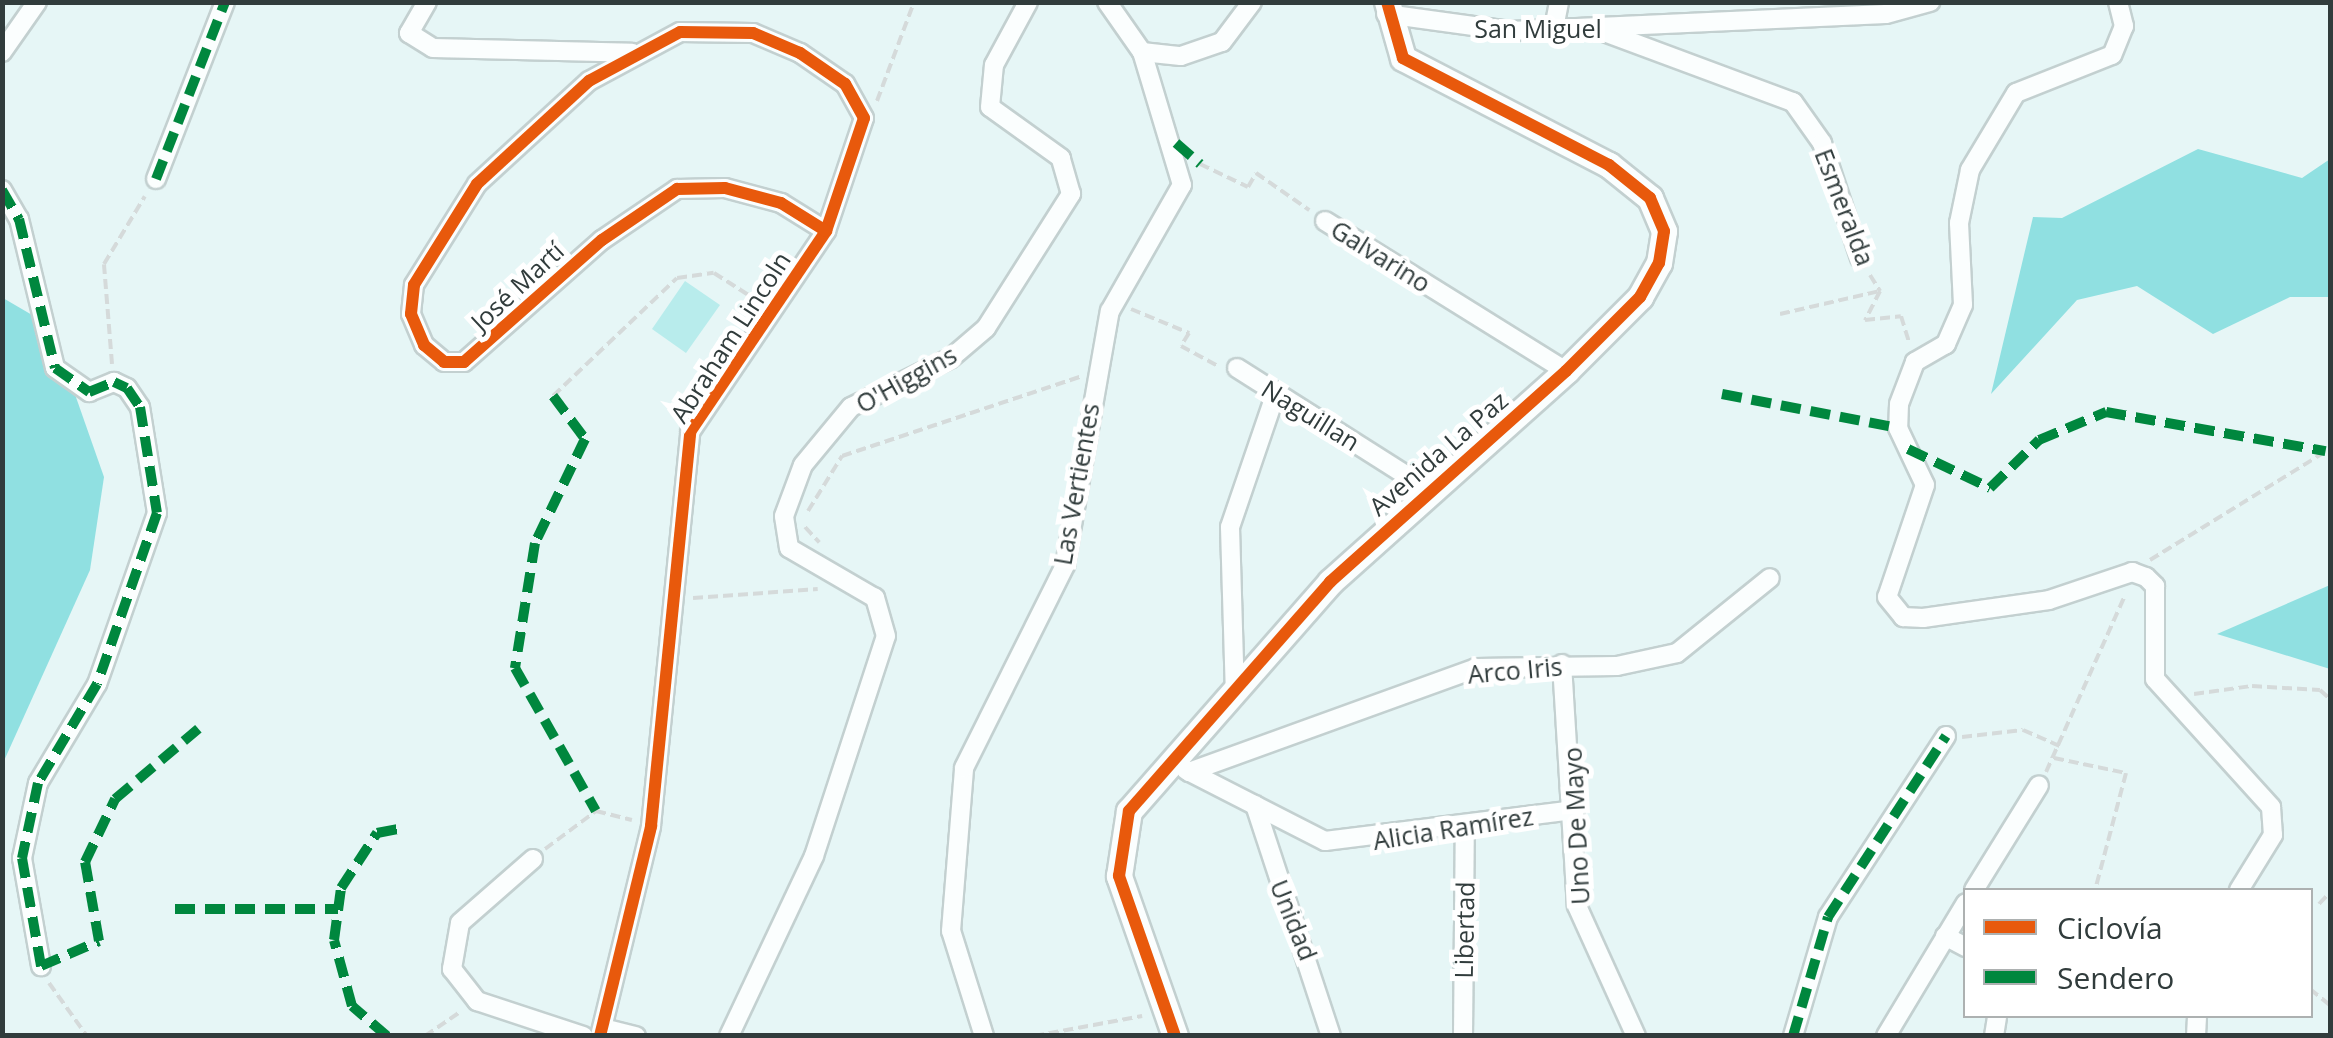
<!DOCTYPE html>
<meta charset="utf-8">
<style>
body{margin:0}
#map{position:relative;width:2333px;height:1038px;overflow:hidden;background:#e6f6f6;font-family:"Open Sans",sans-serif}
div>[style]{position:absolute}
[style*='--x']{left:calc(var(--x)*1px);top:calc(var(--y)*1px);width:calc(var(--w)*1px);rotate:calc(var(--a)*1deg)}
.green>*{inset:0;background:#b8ecec}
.forest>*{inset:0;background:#90e0e1}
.path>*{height:4px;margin-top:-2px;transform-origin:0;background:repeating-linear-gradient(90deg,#d5dada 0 10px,transparent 0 15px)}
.roads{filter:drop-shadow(2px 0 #c3d0d0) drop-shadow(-2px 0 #c3d0d0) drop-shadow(0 2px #c3d0d0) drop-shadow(0 -2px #c3d0d0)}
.street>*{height:18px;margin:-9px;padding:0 9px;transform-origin:9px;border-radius:9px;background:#fbfefe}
.secondary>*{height:25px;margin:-12.5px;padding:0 12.5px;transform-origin:12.5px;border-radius:12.5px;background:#fbfefe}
.quiet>*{height:10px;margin-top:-5px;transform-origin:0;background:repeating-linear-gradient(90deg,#00873e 0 20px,transparent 0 30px)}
.cycleway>*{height:12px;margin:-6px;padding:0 6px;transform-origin:6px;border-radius:6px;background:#e8590c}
span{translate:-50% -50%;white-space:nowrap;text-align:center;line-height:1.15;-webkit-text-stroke:10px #fff;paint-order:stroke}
.street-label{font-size:25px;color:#313c3c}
.frame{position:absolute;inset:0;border:5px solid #313c3c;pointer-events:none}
.legend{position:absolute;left:1963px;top:888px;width:350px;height:130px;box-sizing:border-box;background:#fff;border:2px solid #adb1b1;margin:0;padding:12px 18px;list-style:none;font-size:30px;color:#313c3c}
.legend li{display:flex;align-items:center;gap:20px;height:50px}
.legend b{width:50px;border:2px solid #adb1b1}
</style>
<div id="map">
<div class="green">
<i style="clip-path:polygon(685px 281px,720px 305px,686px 353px,652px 329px)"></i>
</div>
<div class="forest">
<i style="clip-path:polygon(2198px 149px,2302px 178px,2330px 159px,2330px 297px,2290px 297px,2213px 334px,2137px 286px,2077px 300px,1991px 394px,2033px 217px,2062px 218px)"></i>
<i style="clip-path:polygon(3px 298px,51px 326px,104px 477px,90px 570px,3px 763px)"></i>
<i style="clip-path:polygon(2330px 585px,2330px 669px,2217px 634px)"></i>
</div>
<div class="path">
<i style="--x:877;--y:101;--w:106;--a:-69.5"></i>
<i style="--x:1200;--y:164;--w:53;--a:25.6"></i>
<i style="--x:1248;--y:187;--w:16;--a:-60"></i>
<i style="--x:1256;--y:173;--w:65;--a:34.9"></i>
<i style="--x:1870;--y:275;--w:19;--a:58"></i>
<i style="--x:1880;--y:291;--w:33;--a:117"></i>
<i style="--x:1865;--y:320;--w:36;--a:-6"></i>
<i style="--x:1901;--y:316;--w:28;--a:73"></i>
<i style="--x:1131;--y:309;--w:63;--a:22.5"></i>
<i style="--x:1189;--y:333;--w:15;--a:122"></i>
<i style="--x:1181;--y:346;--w:42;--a:28.4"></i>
<i style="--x:1780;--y:314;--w:103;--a:-13"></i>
<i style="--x:112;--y:364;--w:100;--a:-94.6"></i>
<i style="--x:104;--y:264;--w:79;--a:-58.9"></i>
<i style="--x:553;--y:396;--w:171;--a:-43.6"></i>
<i style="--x:677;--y:278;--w:37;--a:-8"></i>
<i style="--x:714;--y:273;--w:52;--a:32.5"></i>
<i style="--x:808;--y:511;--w:65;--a:-58.3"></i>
<i style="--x:842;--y:456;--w:251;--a:-18.4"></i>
<i style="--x:805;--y:527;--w:21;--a:47"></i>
<i style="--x:2150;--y:560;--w:211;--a:-31.7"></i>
<i style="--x:693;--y:598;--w:125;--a:-4.1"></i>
<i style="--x:2194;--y:694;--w:59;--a:-7.9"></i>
<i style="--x:2252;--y:686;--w:68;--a:3.4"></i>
<i style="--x:2320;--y:690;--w:13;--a:42"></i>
<i style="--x:1962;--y:737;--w:61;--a:-6.5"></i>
<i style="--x:2023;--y:730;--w:43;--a:23.6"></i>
<i style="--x:2054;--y:758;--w:74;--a:11.8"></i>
<i style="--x:2126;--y:773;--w:121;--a:104.8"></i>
<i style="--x:2046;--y:772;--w:194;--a:-65.9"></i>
<i style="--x:545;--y:849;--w:64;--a:-36.7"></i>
<i style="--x:596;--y:811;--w:37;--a:14"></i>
<i style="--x:2319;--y:904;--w:16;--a:-47"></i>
<i style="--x:49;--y:983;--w:65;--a:54.4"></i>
<i style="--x:2310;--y:989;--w:26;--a:39"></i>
<i style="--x:425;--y:1036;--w:42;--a:-34.4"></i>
<i style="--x:1034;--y:1036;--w:110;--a:-10.5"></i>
</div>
<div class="roads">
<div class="street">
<i style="--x:427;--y:2;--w:36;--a:120"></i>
<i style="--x:409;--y:33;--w:28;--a:32"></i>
<i style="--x:433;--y:48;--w:199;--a:1.4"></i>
<i style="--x:2118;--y:2;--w:25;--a:76"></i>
<i style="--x:2124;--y:26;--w:31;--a:112"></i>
<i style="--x:2112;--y:55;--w:103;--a:158.4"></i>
<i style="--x:2016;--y:93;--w:90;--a:120.9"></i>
<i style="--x:1970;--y:170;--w:54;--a:101.7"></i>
<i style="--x:1959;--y:223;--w:82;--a:87.2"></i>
<i style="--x:1963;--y:305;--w:43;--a:113.6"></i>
<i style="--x:1946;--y:344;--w:36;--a:150"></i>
<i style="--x:1915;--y:362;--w:45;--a:110.9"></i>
<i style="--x:1899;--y:404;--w:24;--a:92"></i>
<i style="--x:1898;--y:428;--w:63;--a:64.7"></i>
<i style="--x:1925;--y:485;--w:118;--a:108.7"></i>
<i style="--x:1887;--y:597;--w:26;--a:51"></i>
<i style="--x:1903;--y:617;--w:20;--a:3"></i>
<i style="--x:1923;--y:618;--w:127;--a:-8.1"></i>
<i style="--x:2049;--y:600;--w:88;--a:-18.6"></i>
<i style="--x:2132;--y:572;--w:15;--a:20"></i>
<i style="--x:2146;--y:577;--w:13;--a:45"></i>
<i style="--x:2155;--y:586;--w:93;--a:90"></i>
<i style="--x:2155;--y:679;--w:173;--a:47.8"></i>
<i style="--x:2271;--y:807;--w:28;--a:86"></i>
<i style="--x:2273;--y:835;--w:65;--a:121.7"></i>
<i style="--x:1386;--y:14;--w:125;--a:7.8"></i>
<i style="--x:1510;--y:31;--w:376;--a:-2.6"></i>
<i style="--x:1886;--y:14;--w:46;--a:-15.3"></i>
<i style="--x:1554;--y:28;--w:26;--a:-79"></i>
<i style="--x:1599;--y:30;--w:207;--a:20.4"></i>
<i style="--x:1793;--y:102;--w:50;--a:54.7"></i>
<i style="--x:1822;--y:143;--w:121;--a:71.7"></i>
<i style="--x:2;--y:52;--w:61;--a:-55"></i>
<i style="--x:1142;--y:52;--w:39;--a:6"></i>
<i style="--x:1181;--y:56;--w:43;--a:-18.9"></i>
<i style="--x:1222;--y:42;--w:50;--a:-53.1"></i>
<i style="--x:156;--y:179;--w:190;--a:-68.7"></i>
<i style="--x:2;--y:190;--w:34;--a:60"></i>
<i style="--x:19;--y:219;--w:153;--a:76.4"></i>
<i style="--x:55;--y:368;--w:42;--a:35.2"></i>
<i style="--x:89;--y:392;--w:27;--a:-22"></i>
<i style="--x:114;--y:382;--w:14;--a:25"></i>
<i style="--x:127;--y:388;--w:23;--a:56"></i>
<i style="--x:140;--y:407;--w:107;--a:80.9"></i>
<i style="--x:157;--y:513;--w:181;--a:109.3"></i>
<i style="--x:97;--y:684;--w:115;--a:120.8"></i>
<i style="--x:38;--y:783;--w:77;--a:102"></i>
<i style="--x:22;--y:858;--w:110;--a:80"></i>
<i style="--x:1325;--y:221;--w:284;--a:31.9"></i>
<i style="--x:1237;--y:368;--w:226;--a:32.4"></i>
<i style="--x:1562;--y:664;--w:242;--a:86.5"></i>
<i style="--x:1577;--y:906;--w:143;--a:65.6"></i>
<i style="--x:1235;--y:696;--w:169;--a:-91.7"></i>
<i style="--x:1230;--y:527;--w:142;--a:-71.1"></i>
<i style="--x:1186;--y:770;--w:156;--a:27.1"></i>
<i style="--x:1325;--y:841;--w:252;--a:-7.1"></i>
<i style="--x:1189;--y:772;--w:305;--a:-19.9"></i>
<i style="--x:1476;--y:668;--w:141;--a:-0.8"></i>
<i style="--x:1617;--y:666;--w:61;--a:-12.2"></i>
<i style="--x:1677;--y:653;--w:119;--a:-38.9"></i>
<i style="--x:1255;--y:805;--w:243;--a:71.8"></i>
<i style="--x:533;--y:859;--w:97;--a:138.8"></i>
<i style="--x:460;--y:923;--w:47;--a:99.9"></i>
<i style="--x:452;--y:969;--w:41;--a:52"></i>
<i style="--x:477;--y:1001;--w:112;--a:18.3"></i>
<i style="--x:1974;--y:890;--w:123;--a:-58.2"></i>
<i style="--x:1945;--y:936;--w:24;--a:28"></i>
<i style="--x:603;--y:1028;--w:34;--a:14"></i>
<i style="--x:600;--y:1036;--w:216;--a:-76.3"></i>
<i style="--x:651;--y:826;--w:396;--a:-84.3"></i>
<i style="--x:690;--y:432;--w:243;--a:-55.9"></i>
<i style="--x:826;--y:231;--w:119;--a:-71.4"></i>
<i style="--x:864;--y:118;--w:39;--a:-119"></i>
<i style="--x:845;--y:84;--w:55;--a:-145.4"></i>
<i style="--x:800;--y:53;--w:51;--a:-156.9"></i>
<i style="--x:753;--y:33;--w:73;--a:-179.2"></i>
<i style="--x:680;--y:32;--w:103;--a:151.7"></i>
<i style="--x:589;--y:81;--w:152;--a:137.4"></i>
<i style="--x:477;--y:184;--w:119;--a:122"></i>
<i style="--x:414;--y:285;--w:29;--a:96"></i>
<i style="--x:411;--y:314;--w:34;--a:67"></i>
<i style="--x:424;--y:345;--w:26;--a:40"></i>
<i style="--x:444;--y:362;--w:20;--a:0"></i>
<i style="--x:464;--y:362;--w:184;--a:-41.5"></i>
<i style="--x:602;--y:240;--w:91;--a:-34.2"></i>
<i style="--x:677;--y:189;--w:48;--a:-1.2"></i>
<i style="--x:725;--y:188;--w:58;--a:15"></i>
<i style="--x:781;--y:203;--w:53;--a:31.9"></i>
<i style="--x:729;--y:1036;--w:199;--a:-64.7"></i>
<i style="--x:814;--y:856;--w:231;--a:-71.9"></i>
<i style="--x:886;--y:636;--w:40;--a:-106"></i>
<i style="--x:875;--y:598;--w:99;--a:-149.8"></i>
<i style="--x:789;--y:548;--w:32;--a:-99"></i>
<i style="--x:784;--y:516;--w:54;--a:-69.6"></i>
<i style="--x:803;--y:465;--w:75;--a:-50.4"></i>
<i style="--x:851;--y:407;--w:111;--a:-26.1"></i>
<i style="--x:951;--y:358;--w:46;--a:-40.6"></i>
<i style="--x:986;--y:328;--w:159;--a:-57.6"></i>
<i style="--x:1071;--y:194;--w:37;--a:-106"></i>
<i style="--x:1061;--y:158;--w:87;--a:-144.3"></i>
<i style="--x:990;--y:107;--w:42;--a:-84.6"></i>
<i style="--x:994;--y:65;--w:72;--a:-61.6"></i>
<i style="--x:984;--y:1036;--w:110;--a:-107.4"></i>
<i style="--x:951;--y:931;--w:164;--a:-85.4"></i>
<i style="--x:964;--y:768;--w:227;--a:-63.5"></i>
<i style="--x:1065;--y:565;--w:258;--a:-80"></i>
<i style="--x:1110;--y:311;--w:145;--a:-60.3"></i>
<i style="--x:1182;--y:185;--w:139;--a:-106.7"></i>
<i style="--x:1142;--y:52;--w:61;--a:-125"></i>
<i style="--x:1463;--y:1036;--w:211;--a:-89.5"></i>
<i style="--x:1793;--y:1036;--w:124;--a:-73.6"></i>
<i style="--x:1828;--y:917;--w:216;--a:-56.9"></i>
<i style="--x:1886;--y:1036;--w:155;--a:-59"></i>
<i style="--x:1994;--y:1036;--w:20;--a:-81"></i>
<i style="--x:2196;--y:1036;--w:20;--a:-87"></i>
</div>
<div class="secondary">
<i style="--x:1175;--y:1036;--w:170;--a:-109.3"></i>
<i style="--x:1119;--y:876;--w:66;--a:-81.3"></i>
<i style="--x:1129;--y:811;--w:305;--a:-48.7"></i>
<i style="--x:1330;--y:582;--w:317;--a:-41.8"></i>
<i style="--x:1566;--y:371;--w:105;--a:-45"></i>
<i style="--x:1640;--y:297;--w:39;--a:-61"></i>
<i style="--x:1659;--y:263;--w:32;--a:-81"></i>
<i style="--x:1664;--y:231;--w:36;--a:-113"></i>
<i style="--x:1650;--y:198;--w:53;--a:-141.2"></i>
<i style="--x:1609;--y:165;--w:232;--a:-152.6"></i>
<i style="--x:1403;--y:58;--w:58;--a:-105.9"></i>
</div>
</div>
<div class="quiet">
<i style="--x:1176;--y:143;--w:32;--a:41"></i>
<i style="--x:156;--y:179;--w:190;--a:-68.7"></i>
<i style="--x:2;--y:190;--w:34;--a:60"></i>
<i style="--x:19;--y:219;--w:153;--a:76.4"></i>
<i style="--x:55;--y:368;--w:42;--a:35.2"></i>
<i style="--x:89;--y:392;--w:27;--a:-22"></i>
<i style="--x:114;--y:382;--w:14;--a:25"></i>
<i style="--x:127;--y:388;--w:23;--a:56"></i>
<i style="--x:140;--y:407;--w:107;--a:80.9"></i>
<i style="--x:157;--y:513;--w:181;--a:109.3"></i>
<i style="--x:97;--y:684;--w:115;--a:120.8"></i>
<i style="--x:38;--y:783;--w:77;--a:102"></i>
<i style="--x:22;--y:858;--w:110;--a:80"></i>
<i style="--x:41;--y:966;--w:63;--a:-23.3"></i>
<i style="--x:99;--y:941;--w:80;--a:-100"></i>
<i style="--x:85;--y:862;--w:70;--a:-64.5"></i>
<i style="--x:115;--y:799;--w:109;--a:-40.1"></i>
<i style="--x:1722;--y:394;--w:179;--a:10.9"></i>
<i style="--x:553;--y:396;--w:54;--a:53.3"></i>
<i style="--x:585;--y:439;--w:115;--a:115.7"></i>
<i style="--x:535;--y:543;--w:127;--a:99.1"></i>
<i style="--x:515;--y:668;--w:164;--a:60.5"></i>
<i style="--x:1908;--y:449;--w:91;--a:25.4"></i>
<i style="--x:1990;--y:488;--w:69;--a:-44.4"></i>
<i style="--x:2039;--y:440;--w:73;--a:-22.7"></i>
<i style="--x:2106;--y:412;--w:223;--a:10.1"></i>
<i style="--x:175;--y:909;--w:163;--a:0"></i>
<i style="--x:387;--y:1036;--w:46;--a:-139.4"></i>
<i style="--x:352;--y:1006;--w:68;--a:-105.3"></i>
<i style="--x:334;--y:940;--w:52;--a:-82.3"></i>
<i style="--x:341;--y:888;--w:66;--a:-56.8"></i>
<i style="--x:377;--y:833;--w:26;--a:-11"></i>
<i style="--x:1793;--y:1036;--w:124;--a:-73.6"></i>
<i style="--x:1828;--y:917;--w:216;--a:-56.9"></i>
</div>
<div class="cycleway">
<i style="--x:600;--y:1036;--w:216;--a:-76.3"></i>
<i style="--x:651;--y:826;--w:396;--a:-84.3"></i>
<i style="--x:690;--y:432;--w:243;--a:-55.9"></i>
<i style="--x:826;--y:231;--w:119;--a:-71.4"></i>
<i style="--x:864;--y:118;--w:39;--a:-119"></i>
<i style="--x:845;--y:84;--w:55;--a:-145.4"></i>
<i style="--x:800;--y:53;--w:51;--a:-156.9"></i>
<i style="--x:753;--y:33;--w:73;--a:-179.2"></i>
<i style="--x:680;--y:32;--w:103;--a:151.7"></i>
<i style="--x:589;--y:81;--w:152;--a:137.4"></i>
<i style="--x:477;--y:184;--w:119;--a:122"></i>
<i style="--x:414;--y:285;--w:29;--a:96"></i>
<i style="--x:411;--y:314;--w:34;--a:67"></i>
<i style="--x:424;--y:345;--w:26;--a:40"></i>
<i style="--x:444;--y:362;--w:20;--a:0"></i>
<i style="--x:464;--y:362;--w:184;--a:-41.5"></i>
<i style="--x:602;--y:240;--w:91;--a:-34.2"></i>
<i style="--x:677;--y:189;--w:48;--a:-1.2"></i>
<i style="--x:725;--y:188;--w:58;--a:15"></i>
<i style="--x:781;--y:203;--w:53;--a:31.9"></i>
<i style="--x:1175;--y:1036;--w:170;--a:-109.3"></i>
<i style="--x:1119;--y:876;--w:66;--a:-81.3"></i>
<i style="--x:1129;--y:811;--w:305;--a:-48.7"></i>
<i style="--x:1330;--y:582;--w:317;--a:-41.8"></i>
<i style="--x:1566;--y:371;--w:105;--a:-45"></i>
<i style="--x:1640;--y:297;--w:39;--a:-61"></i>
<i style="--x:1659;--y:263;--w:32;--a:-81"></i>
<i style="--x:1664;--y:231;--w:36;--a:-113"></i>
<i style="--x:1650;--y:198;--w:53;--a:-141.2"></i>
<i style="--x:1609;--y:165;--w:232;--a:-152.6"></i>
<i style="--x:1403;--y:58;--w:58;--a:-105.9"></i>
</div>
<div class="street-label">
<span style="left:1538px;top:28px">San Miguel</span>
<span style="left:1845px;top:207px;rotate:69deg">Esmeralda</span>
<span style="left:1381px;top:256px;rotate:32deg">Galvarino</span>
<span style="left:517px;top:286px;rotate:-43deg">José Martí</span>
<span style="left:730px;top:337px;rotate:-57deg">Abraham Lincoln</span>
<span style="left:906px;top:379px;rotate:-29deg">O'Higgins</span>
<span style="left:1311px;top:415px;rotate:32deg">Naguillan</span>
<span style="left:1438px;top:453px;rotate:-41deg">Avenida La Paz</span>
<span style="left:1076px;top:484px;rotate:-80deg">Las Vertientes</span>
<span style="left:1515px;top:670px;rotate:-5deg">Arco Iris</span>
<span style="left:1576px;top:826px;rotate:-93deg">Uno De Mayo</span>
<span style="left:1453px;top:828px;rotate:-9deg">Alicia Ramírez</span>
<span style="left:1294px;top:920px;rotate:68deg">Unidad</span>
<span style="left:1464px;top:930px;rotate:-89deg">Libertad</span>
</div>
<div class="frame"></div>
<ul class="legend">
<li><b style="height:12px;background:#e8590c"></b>Ciclovía</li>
<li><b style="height:12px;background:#00873e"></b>Sendero</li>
</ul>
</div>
